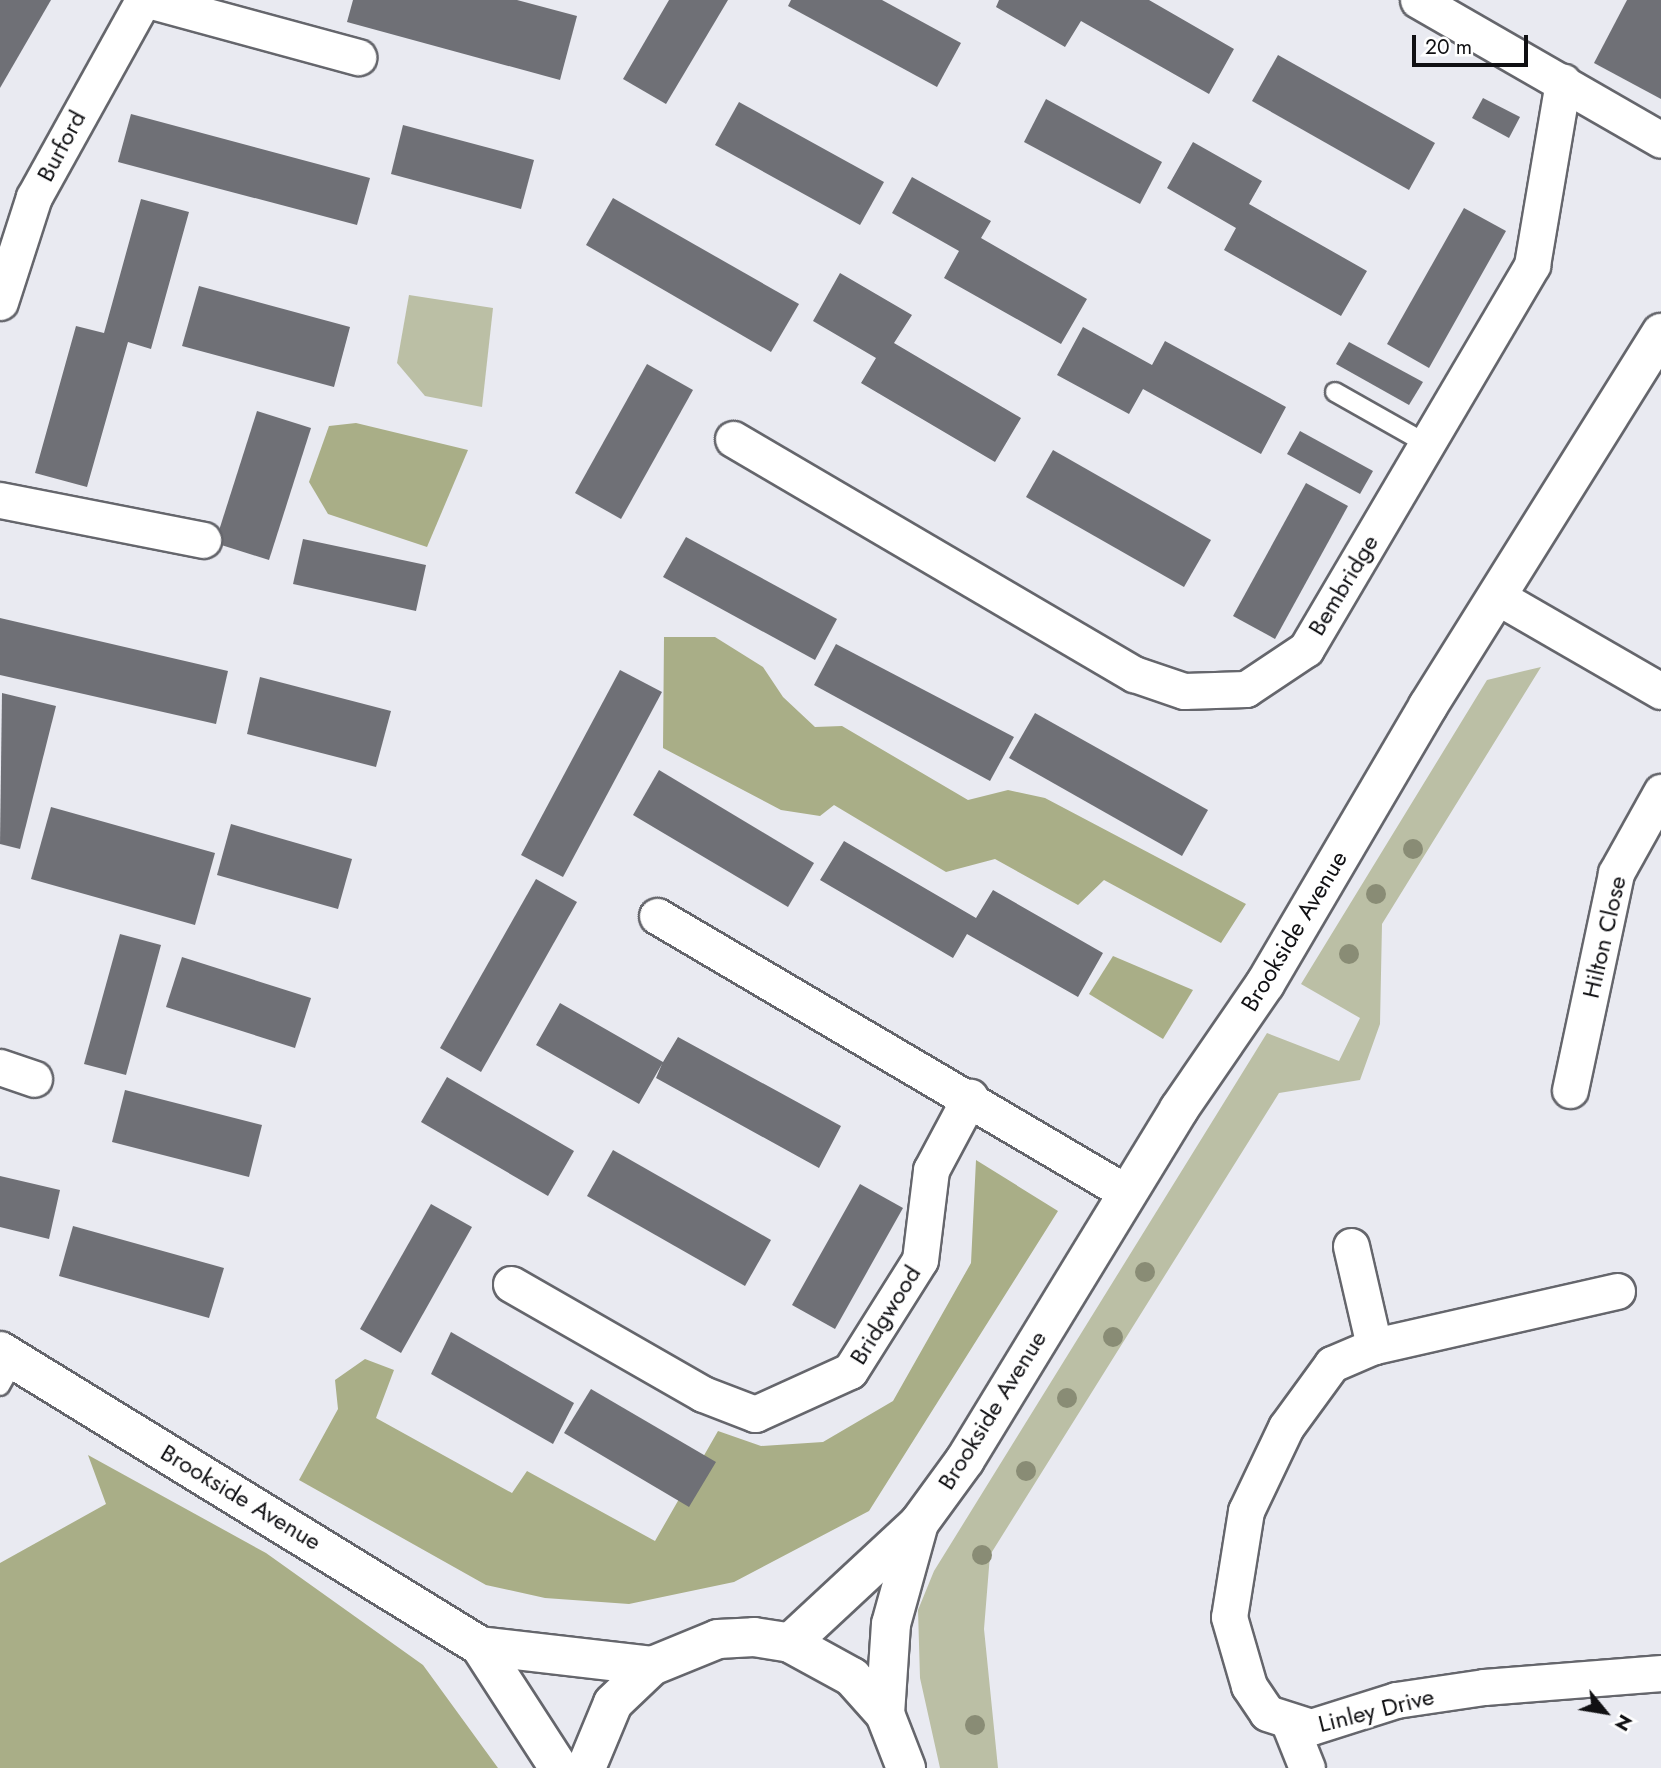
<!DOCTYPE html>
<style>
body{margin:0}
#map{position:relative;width:1661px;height:1768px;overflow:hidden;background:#e9eaf1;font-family:Jost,sans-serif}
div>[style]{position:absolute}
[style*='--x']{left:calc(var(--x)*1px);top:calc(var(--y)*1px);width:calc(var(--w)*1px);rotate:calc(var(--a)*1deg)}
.green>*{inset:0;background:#bbbfa5}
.forest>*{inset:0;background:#a9ae87}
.building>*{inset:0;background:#6f7076}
.roads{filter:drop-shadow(2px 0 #65666c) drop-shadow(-2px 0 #65666c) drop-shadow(0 2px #65666c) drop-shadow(0 -2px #65666c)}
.lane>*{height:18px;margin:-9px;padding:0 9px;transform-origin:9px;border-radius:9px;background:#fff}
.street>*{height:35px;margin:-17.5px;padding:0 17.5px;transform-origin:17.5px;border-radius:17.5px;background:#fff}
.secondary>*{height:38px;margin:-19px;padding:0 19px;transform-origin:19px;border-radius:19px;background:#fff}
.trees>*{width:20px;height:20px;margin:-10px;border-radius:50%;background:#898c75}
span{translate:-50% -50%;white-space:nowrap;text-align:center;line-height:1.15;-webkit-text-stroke:5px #fff;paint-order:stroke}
.street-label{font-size:24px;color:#101013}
.north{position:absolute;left:1570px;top:1677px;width:70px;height:70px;-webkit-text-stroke:5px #fff;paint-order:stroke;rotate:120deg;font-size:19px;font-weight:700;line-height:28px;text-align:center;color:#101013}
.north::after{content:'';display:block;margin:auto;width:24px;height:32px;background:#101013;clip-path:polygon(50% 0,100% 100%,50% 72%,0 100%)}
.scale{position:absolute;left:1412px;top:35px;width:116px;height:32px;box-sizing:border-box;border:4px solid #101013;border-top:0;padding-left:9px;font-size:21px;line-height:24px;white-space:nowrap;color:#101013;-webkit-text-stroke:5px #fff;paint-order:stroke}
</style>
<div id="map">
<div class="green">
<i style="clip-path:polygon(409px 295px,493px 308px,482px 407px,425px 396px,397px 363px)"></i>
<i style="clip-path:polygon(1541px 667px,1382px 924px,1380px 1024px,1360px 1080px,1279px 1093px,990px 1555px,984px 1629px,998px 1768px,940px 1768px,920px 1678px,918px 1610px,934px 1571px,1267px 1033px,1339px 1061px,1360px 1018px,1301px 984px,1487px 680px)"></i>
</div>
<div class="forest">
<i style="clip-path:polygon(356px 423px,468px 450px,427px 547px,328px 514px,309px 482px,329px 426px)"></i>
<i style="clip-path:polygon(664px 637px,715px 637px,763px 667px,783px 697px,815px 727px,842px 726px,968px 800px,1008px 790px,1045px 798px,1246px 904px,1221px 943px,1104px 880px,1078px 905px,995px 859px,946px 872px,834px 805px,820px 816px,781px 810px,663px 748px)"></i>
<i style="clip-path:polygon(1113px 956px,1193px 990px,1163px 1039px,1089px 994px)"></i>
<i style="clip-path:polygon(976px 1160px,1058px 1211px,869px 1511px,734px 1582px,629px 1604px,545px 1598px,486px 1585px,299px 1480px,338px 1409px,335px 1380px,365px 1359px,394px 1370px,376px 1418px,512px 1493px,527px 1471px,655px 1541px,718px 1431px,761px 1446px,823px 1442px,893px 1401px,971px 1263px)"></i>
<i style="clip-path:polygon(88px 1455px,266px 1553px,423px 1665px,498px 1768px,0 1768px,0 1563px,106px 1504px)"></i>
</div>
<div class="building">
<i style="clip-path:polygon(0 0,51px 0,0 88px)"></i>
<i style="clip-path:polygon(353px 0,517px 0,577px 16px,560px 80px,347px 22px)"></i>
<i style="clip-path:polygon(669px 0,728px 0,666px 104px,623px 79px)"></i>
<i style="clip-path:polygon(791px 0,882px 0,961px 43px,937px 87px,788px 6px)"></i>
<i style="clip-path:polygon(999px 0,1149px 0,1234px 49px,1209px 94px,1081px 21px,1065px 47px,996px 7px)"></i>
<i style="clip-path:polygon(1627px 0,1661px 0,1661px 99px,1594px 63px)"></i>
<i style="clip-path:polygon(1278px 55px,1435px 143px,1409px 190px,1252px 101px)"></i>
<i style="clip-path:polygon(1483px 98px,1520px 117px,1509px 138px,1472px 118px)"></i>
<i style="clip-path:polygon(1046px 99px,1162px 162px,1140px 204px,1024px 142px)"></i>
<i style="clip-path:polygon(739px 102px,884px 182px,860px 225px,715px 145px)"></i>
<i style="clip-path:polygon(131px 114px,370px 178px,357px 225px,118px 162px)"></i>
<i style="clip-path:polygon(403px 125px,534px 160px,521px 209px,391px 174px)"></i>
<i style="clip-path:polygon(1193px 142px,1262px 181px,1249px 204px,1367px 271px,1341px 316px,1224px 250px,1236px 228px,1167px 188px)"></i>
<i style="clip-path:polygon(912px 177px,991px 221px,981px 238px,1087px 299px,1061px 344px,944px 278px,959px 251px,892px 213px)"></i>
<i style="clip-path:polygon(613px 198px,799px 304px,771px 352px,586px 245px)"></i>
<i style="clip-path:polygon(141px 199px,189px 212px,151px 349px,128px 342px,87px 487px,35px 473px,76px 326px,104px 333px)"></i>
<i style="clip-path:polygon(1464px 208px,1506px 231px,1429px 368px,1387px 344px)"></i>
<i style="clip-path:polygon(840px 273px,912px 315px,894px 343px,1021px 418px,995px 462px,861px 383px,876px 358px,813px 321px)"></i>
<i style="clip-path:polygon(199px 286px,350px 327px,334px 387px,182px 346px)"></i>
<i style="clip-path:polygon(1083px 327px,1152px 365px,1165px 341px,1286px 407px,1261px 454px,1143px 389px,1129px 414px,1057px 375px)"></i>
<i style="clip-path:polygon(1349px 342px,1423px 382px,1409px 405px,1336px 364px)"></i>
<i style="clip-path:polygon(647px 364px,693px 390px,621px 519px,575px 493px)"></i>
<i style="clip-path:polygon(257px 411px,311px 428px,269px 560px,215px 543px)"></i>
<i style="clip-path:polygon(1300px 431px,1373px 471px,1360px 494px,1287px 454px)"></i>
<i style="clip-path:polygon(1053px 450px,1211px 540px,1184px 587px,1026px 497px)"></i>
<i style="clip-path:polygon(1306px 483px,1348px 506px,1275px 639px,1233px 616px)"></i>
<i style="clip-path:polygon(686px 537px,837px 619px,815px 660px,663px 577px)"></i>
<i style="clip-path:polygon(303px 539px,426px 565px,416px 611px,293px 584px)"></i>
<i style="clip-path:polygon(0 618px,228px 671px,216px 724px,0 675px)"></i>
<i style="clip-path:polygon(836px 644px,1014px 737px,990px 781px,814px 685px)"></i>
<i style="clip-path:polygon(620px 670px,662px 692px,563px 877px,521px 855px)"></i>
<i style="clip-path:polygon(260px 677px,391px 711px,376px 767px,247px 734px)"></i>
<i style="clip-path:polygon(2px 693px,56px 706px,20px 849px,0 844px)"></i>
<i style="clip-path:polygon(1035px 713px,1208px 810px,1182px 856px,1009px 758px)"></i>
<i style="clip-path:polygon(659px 770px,814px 863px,788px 907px,633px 815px)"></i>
<i style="clip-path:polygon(51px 807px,215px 853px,195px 925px,31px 879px)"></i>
<i style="clip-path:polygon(231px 824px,352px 859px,338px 909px,217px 875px)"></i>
<i style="clip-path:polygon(844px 841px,976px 918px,993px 890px,1103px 953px,1078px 997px,967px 934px,953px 958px,820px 880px)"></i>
<i style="clip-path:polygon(536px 879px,577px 902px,481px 1072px,440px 1048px)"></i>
<i style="clip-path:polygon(120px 934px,161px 945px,126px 1075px,84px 1064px)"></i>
<i style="clip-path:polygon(182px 957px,311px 998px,295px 1048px,166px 1007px)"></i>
<i style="clip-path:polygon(560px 1003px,663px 1062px,678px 1037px,841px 1126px,819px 1168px,656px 1078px,662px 1064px,639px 1104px,536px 1045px)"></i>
<i style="clip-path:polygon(447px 1077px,574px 1151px,548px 1196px,421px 1122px)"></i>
<i style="clip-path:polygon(125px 1090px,262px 1125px,249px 1177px,112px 1142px)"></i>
<i style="clip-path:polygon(613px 1150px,771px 1240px,745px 1286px,587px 1196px)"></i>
<i style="clip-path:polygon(0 1176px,60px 1190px,49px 1239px,0 1227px)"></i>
<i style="clip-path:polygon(860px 1184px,903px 1208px,835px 1329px,792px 1305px)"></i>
<i style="clip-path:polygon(431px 1204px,472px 1227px,401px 1353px,360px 1329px)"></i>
<i style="clip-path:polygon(73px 1226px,224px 1268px,209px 1318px,59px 1276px)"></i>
<i style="clip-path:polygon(451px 1332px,574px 1403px,553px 1444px,431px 1374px)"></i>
<i style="clip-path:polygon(591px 1389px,716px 1462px,689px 1507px,564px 1433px)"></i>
</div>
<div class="roads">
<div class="lane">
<i style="--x:1335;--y:392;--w:106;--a:29.5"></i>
<i style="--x:0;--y:1386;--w:31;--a:-61"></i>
</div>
<div class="street">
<i style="--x:148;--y:0;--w:218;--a:15.2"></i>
<i style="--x:1418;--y:0;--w:280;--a:29.9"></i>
<i style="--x:0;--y:302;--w:110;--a:-72.1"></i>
<i style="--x:34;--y:197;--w:225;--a:-61"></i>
<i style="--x:733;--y:439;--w:465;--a:30.4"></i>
<i style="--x:1134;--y:674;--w:53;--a:18.8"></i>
<i style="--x:1184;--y:691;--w:62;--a:-1.8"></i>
<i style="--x:1246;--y:689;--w:72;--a:-33.7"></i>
<i style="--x:1306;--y:649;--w:446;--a:-59.5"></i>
<i style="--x:1532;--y:265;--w:186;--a:-80.4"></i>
<i style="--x:0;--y:500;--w:207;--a:11.1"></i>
<i style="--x:1498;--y:597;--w:188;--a:30"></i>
<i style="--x:657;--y:916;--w:546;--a:30.51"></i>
<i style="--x:0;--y:1067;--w:36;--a:19"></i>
<i style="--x:1570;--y:1090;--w:222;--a:-78"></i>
<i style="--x:1616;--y:873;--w:93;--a:-60.9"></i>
<i style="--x:1351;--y:1246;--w:103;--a:77"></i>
<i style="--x:511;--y:1284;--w:221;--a:29.8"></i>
<i style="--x:703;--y:1394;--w:56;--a:21"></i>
<i style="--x:755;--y:1414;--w:104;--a:-24.4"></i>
<i style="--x:850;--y:1371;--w:131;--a:-57.8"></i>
<i style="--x:920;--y:1260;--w:91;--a:-83"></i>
<i style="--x:931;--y:1170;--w:83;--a:-61.9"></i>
<i style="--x:1617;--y:1291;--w:249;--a:167.2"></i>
<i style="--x:1374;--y:1346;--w:46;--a:156.8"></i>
<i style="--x:1332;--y:1364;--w:78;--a:126.1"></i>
<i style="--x:1286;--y:1427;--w:93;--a:115.5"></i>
<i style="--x:1246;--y:1511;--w:107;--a:99.1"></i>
<i style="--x:1229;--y:1617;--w:72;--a:73.8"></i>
<i style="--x:1249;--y:1686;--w:32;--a:56"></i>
<i style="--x:1267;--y:1713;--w:46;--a:17.7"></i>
<i style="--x:1311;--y:1727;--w:89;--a:-17.6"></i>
<i style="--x:1396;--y:1700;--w:89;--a:-8.4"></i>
<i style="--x:1484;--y:1687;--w:178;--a:-4.5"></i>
<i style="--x:1289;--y:1723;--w:48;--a:68.2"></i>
</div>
<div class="secondary">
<i style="--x:0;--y:1351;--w:563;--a:31.57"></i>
<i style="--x:480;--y:1646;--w:145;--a:57.1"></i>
<i style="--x:790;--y:1643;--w:176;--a:-42.9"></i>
<i style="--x:919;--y:1523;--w:78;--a:-53.9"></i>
<i style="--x:965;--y:1460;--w:411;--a:-58.6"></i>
<i style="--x:1179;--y:1109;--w:152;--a:-55.5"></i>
<i style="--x:1265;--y:984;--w:322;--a:-59.6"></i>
<i style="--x:1428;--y:706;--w:440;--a:-58"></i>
<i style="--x:480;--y:1646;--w:173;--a:6.6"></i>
<i style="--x:885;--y:1714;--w:90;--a:-86.2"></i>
<i style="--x:891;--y:1624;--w:105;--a:-74.5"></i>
<i style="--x:586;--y:1768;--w:70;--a:-67.4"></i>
<i style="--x:613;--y:1703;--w:54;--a:-43.5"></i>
<i style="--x:652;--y:1666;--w:71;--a:-22.2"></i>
<i style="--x:718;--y:1639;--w:36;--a:-3"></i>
<i style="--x:754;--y:1637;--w:36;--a:9"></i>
<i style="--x:790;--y:1643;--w:71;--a:28.7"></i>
<i style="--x:852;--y:1677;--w:50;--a:48.3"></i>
<i style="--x:885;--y:1714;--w:58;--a:68.7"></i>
</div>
</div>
<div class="trees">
<i style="left:1413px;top:849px"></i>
<i style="left:1376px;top:894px"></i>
<i style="left:1349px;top:954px"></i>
<i style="left:1145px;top:1272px"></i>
<i style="left:1113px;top:1337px"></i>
<i style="left:1067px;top:1398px"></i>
<i style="left:1026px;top:1471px"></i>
<i style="left:982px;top:1555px"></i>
<i style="left:975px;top:1725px"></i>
</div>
<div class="street-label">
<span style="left:61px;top:146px;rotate:-62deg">Burford</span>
<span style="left:1343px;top:585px;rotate:-59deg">Bembridge</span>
<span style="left:1294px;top:931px;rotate:-59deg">Brookside Avenue</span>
<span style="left:1604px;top:937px;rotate:-77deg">Hilton Close</span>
<span style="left:885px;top:1315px;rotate:-58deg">Bridgwood</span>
<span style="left:992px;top:1410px;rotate:-58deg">Brookside Avenue</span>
<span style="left:241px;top:1497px;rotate:31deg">Brookside Avenue</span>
<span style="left:1376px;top:1710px;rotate:-14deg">Linley Drive</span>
</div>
<div class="north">N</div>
<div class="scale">20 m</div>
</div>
